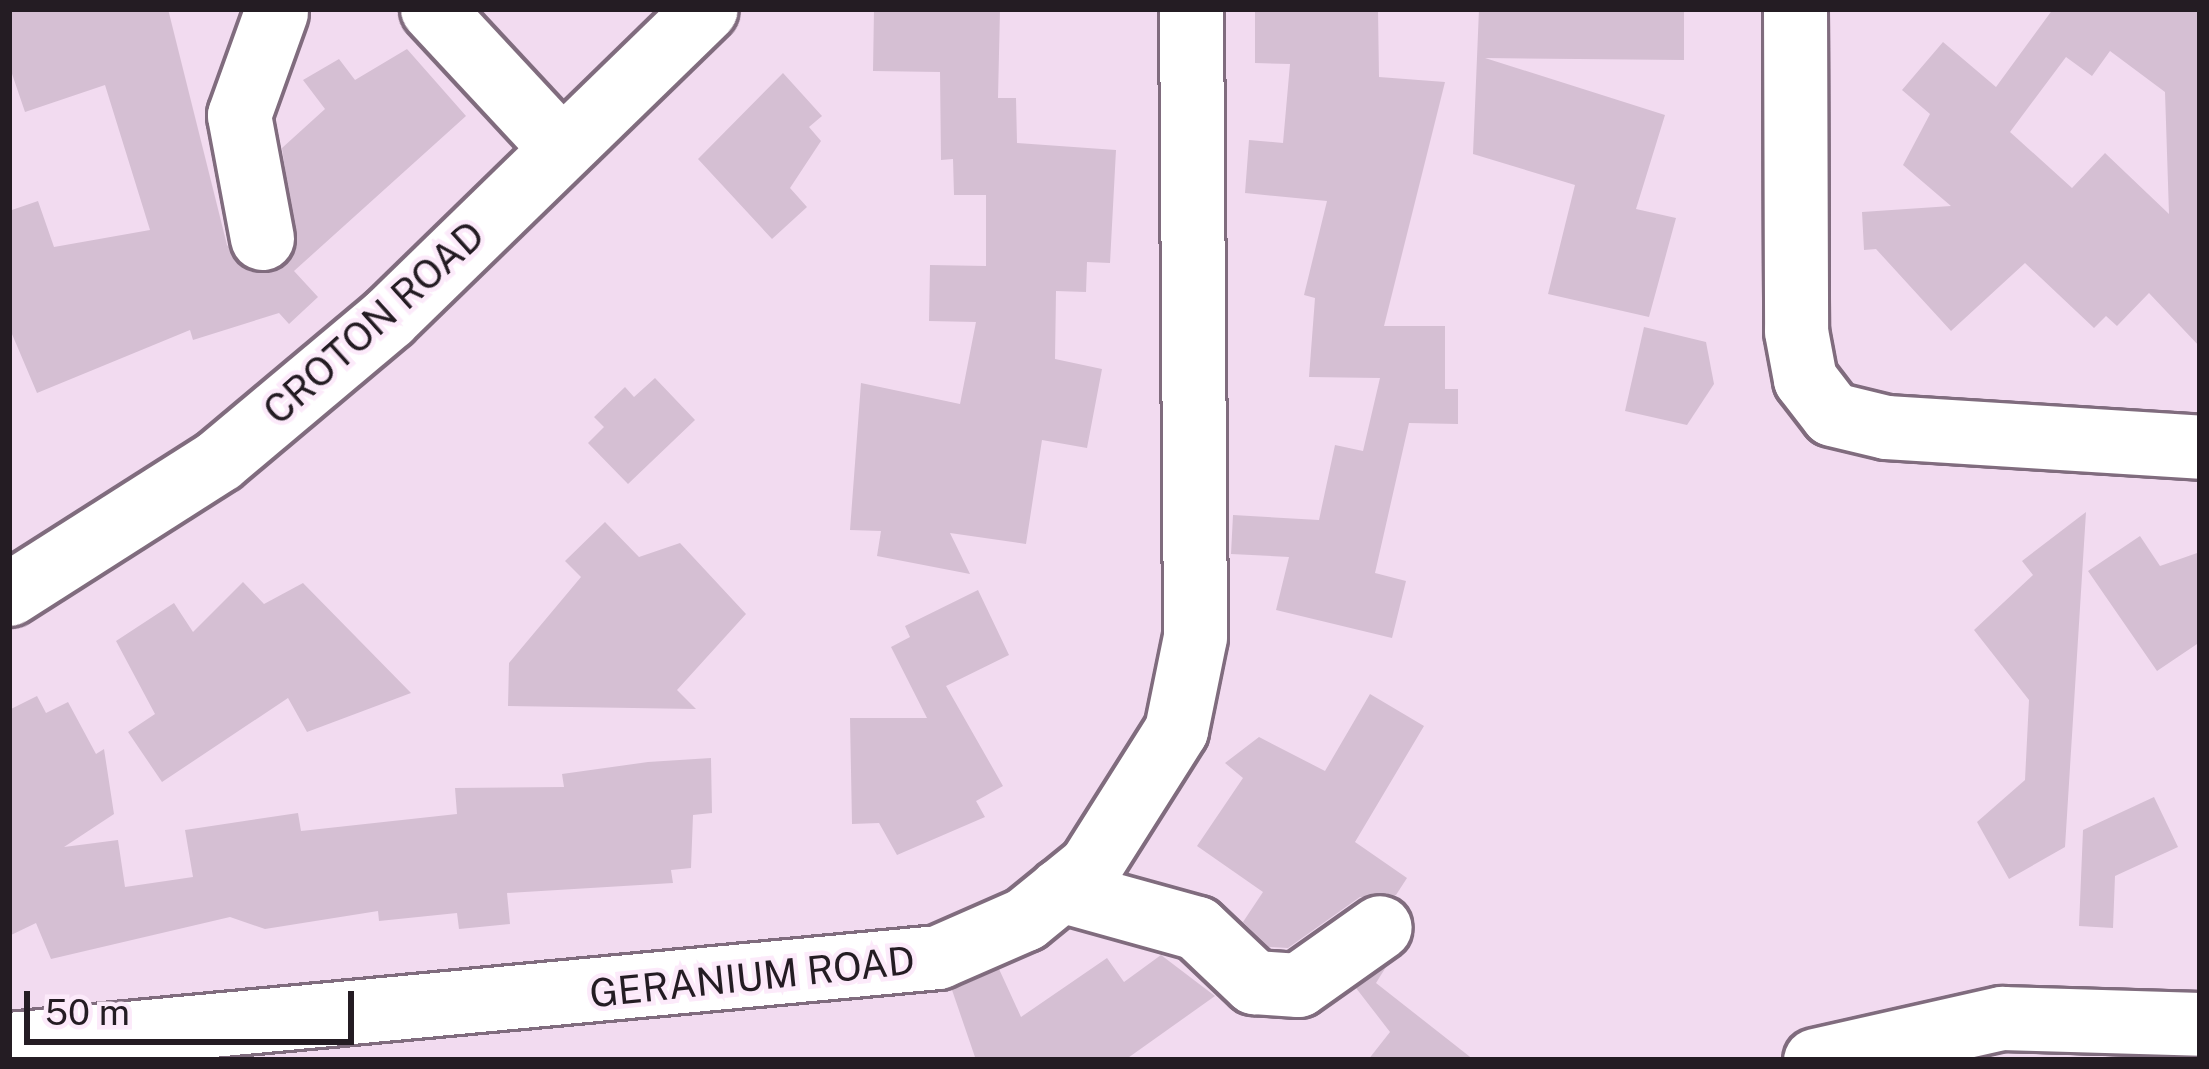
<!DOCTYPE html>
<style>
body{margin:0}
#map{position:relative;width:2209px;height:1069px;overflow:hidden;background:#f2dbf0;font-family:"Public Sans",sans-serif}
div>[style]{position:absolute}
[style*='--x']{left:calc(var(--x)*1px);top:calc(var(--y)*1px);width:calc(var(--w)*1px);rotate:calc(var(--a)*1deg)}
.building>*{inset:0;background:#d5bfd3}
.roads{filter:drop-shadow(3px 0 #806c7e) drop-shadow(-3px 0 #806c7e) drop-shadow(0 3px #806c7e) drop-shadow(0 -3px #806c7e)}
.minor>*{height:63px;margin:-31.5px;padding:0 31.5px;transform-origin:31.5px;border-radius:31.5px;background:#fff}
span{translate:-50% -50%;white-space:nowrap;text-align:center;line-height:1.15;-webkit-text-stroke:9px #fceafa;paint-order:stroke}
.street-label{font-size:39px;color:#241c23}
.frame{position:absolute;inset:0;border:12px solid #241c23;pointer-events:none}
.scale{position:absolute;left:24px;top:991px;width:330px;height:54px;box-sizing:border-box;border:6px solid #241c23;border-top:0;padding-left:15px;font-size:36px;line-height:42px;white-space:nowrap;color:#241c23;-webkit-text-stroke:9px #fceafa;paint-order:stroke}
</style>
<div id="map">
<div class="building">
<i style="clip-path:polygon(9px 9px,168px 9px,227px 245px,251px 272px,284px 266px,296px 249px,282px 148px,325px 109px,303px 80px,339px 59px,355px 80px,407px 49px,466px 116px,294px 271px,318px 297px,289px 324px,279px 313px,193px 340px,190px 330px,37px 393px,9px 327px,9px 211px,38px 201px,54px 247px,150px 230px,105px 85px,25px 112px,9px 65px)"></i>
<i style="clip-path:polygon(874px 9px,1000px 9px,998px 98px,1016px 98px,1017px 143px,1116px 150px,1110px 263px,1087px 262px,1086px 292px,1056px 291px,1055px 359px,1102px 369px,1087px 448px,1042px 440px,1026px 544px,950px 533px,970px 574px,877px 556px,881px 531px,850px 530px,861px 383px,960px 404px,976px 322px,929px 321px,930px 265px,986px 266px,986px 195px,954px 195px,953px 159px,941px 160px,940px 72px,873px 71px)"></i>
<i style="clip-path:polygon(1255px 9px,1378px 9px,1379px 77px,1445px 82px,1384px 326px,1445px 326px,1445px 389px,1458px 389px,1458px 424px,1409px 423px,1375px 573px,1406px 581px,1392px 638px,1276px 610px,1289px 557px,1231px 554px,1233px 515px,1319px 520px,1335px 445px,1363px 451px,1380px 378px,1309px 377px,1315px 298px,1304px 295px,1327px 201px,1245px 193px,1249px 140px,1283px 143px,1290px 64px,1255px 63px)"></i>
<i style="clip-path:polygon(1479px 9px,1684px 9px,1684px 60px,1485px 58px,1665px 115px,1636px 209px,1676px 218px,1649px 317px,1548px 294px,1575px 185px,1473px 154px)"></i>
<i style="clip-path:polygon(evenodd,2053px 9px,2200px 9px,2200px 347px,2149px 293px,2117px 326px,2106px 316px,2094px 328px,2025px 263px,1951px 331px,1876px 249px,1864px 250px,1862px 212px,1951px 206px,1903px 165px,1930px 114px,1902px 90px,1943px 42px,1996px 87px,2053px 9px,2110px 51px,2165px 92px,2169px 214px,2105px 153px,2072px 188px,2010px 132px,2066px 57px,2092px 76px,2110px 51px)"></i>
<i style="clip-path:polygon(783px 73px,822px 116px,809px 127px,821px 141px,790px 188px,807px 207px,772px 239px,698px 159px)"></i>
<i style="clip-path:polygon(1644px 327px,1706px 342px,1714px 384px,1687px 425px,1625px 411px)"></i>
<i style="clip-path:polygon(655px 378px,695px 420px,628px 484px,588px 443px,604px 427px,594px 417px,625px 387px,634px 397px)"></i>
<i style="clip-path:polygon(2086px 512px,2065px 847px,2009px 879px,1977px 822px,2025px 780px,2029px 700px,1974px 630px,2033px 575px,2022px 561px)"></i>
<i style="clip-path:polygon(605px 522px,639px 557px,680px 543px,746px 614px,677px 690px,696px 709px,508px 706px,509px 663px,581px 577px,565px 561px)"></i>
<i style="clip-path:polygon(2140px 536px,2160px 566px,2200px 552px,2200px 642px,2157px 671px,2088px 571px)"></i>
<i style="clip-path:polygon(243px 582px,264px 604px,303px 583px,411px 693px,307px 732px,288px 698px,162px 782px,128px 732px,155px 714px,116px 641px,174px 603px,193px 632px)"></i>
<i style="clip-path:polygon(978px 590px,1009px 655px,946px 686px,1003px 786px,976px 801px,985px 817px,897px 855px,879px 823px,852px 824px,850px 718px,927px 718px,891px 647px,910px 637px,905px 626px)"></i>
<i style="clip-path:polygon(1370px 694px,1424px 726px,1355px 842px,1407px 878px,1396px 895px,1360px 897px,1288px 948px,1269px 947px,1243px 922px,1263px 892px,1197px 846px,1243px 778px,1225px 763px,1259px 737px,1325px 771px)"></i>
<i style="clip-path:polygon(37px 696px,46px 713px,68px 702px,96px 754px,104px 749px,114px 814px,64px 847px,118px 840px,125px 887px,193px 877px,185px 830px,298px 813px,301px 831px,457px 814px,455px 788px,564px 787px,562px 774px,648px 762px,711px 758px,712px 813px,693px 815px,691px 868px,671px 870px,673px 883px,507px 893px,510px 924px,459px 929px,457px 913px,379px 921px,378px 911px,265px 929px,230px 917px,51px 959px,36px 923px,9px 936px,9px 710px)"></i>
<i style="clip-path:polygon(2154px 797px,2178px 847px,2115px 876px,2113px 928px,2079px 926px,2083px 830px)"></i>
<i style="clip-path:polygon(1161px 955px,1215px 996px,1125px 1060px,976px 1060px,952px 990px,999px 969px,1021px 1017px,1107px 958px,1124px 982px)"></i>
<i style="clip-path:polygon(1386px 967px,1376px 983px,1474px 1060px,1368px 1060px,1390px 1032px,1356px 988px)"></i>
</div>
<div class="roads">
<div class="minor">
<i style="--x:432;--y:9;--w:190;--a:47.1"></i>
<i style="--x:1795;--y:9;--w:322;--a:89.8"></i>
<i style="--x:1796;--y:331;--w:49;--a:79.4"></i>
<i style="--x:1805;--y:379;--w:44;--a:52.4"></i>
<i style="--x:1832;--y:414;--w:56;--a:13.5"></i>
<i style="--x:1886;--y:427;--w:315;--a:3.6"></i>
<i style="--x:262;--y:238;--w:125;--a:-100.6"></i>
<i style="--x:239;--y:115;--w:109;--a:-70.2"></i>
<i style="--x:9;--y:594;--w:249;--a:-32.5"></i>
<i style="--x:219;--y:460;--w:221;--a:-40"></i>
<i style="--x:388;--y:318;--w:443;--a:-44.2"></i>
<i style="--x:1060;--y:890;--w:142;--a:15.5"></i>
<i style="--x:1197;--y:928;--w:79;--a:43.5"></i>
<i style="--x:1254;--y:982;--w:44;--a:3.9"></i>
<i style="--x:1298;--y:985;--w:100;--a:-35.3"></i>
<i style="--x:9;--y:1044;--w:933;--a:-5.35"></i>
<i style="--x:938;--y:957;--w:95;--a:-23.6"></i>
<i style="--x:1025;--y:919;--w:84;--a:-39.2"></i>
<i style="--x:1090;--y:866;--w:161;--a:-57.7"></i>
<i style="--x:1176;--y:730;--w:95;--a:-78.5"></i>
<i style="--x:1195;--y:637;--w:628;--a:-90.36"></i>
<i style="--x:1815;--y:1060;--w:192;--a:-12.7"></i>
<i style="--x:2002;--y:1018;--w:198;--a:1.7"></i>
</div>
</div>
<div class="street-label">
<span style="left:374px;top:323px;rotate:-42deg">CROTON ROAD</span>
<span style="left:752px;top:977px;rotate:-6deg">GERANIUM ROAD</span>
</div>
<div class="frame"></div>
<div class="scale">50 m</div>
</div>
